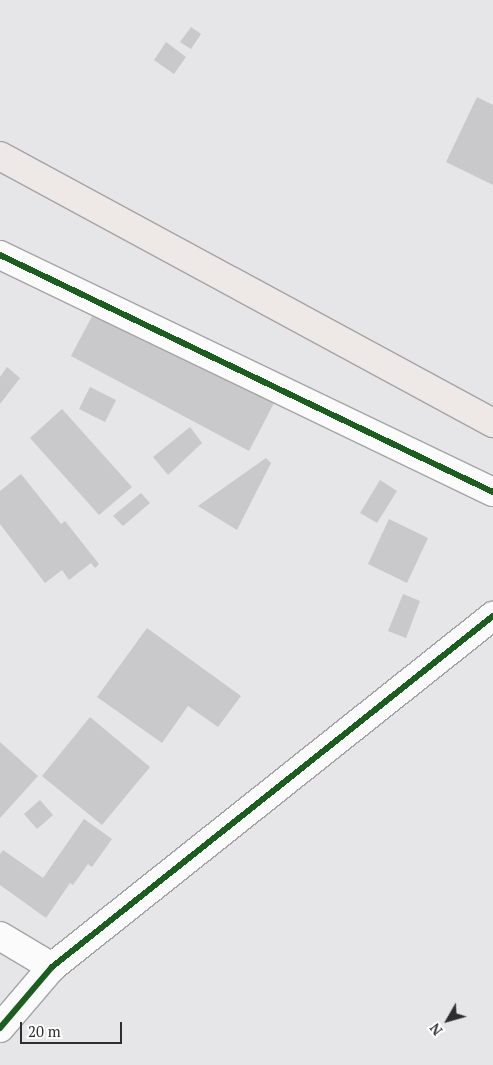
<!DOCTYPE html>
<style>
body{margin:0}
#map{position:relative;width:493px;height:1065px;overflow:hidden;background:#e6e5e7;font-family:"PT Serif",serif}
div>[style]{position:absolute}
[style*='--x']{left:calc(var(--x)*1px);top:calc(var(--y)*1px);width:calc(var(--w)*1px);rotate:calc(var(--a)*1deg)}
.building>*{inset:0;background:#c9c8ca}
.roads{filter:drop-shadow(1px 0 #a4a4a5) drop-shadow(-1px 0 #a4a4a5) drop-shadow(0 1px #a4a4a5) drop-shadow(0 -1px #a4a4a5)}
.minor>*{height:28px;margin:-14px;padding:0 14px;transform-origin:14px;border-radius:14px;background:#fbfbfb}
.major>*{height:28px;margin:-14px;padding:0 14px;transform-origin:14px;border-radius:14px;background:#eee8e7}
.cycleway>*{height:6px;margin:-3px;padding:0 3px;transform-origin:3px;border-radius:3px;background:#1b5e20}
span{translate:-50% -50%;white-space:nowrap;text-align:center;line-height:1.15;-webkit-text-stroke:4px #fff;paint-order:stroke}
.north{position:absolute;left:423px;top:995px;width:50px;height:50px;-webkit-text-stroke:4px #fff;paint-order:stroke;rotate:232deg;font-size:14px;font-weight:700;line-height:20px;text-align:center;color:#2e2e2f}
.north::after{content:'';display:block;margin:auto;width:18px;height:22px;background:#2e2e2f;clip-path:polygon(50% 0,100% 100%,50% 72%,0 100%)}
.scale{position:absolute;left:20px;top:1022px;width:102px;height:22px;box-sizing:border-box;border:2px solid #2e2e2f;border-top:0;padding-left:6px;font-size:15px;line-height:18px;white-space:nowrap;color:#2e2e2f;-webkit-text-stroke:4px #fff;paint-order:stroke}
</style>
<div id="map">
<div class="building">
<i style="clip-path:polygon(191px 27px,201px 34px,191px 49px,180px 42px)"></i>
<i style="clip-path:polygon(166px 42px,186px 57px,174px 74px,154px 60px)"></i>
<i style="clip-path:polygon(477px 97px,493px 105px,493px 185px,446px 162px)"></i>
<i style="clip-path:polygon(97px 307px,275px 401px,249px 451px,71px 356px)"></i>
<i style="clip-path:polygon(7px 367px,20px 378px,0 404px,0 377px)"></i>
<i style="clip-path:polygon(90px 387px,116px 400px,105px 422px,79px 409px)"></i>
<i style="clip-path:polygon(62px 409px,132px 487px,99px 515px,30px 438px)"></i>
<i style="clip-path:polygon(190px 427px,202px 443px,168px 475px,153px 457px)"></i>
<i style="clip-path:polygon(266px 458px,271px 463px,237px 530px,198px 506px)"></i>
<i style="clip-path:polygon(21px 474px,61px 524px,65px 521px,99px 564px,95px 568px,91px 563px,69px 580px,62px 570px,45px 583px,0 524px,0 491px)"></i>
<i style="clip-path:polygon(380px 480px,397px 491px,377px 523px,360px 513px)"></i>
<i style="clip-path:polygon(141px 493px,150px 503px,123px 526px,113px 516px)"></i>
<i style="clip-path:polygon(389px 519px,428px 538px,407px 583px,368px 564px)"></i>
<i style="clip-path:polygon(403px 594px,420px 601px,406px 638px,388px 631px)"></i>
<i style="clip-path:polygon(147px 628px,241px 696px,218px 727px,188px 706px,162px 743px,97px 697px)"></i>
<i style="clip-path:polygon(90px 717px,150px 767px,102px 825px,42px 776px)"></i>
<i style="clip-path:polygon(0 742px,38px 776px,0 818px)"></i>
<i style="clip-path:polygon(40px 800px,53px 815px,37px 829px,24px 814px)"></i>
<i style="clip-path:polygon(84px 819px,112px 839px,92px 867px,88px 864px,73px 885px,70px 883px,46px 918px,0 885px,0 854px,3px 850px,43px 878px)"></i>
</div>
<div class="roads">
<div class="minor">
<i style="--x:0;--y:255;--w:547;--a:25.68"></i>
<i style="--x:0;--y:936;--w:61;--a:30.8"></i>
<i style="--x:0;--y:1028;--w:80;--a:-49.6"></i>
<i style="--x:52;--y:967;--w:564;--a:-38.52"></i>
</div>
<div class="major">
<i style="--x:0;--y:156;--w:561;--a:28.44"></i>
</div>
</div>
<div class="cycleway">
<i style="--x:0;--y:255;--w:547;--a:25.68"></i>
<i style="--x:0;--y:1028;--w:80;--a:-49.6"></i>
<i style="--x:52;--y:967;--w:564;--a:-38.52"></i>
</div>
<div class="north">N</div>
<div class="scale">20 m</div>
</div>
